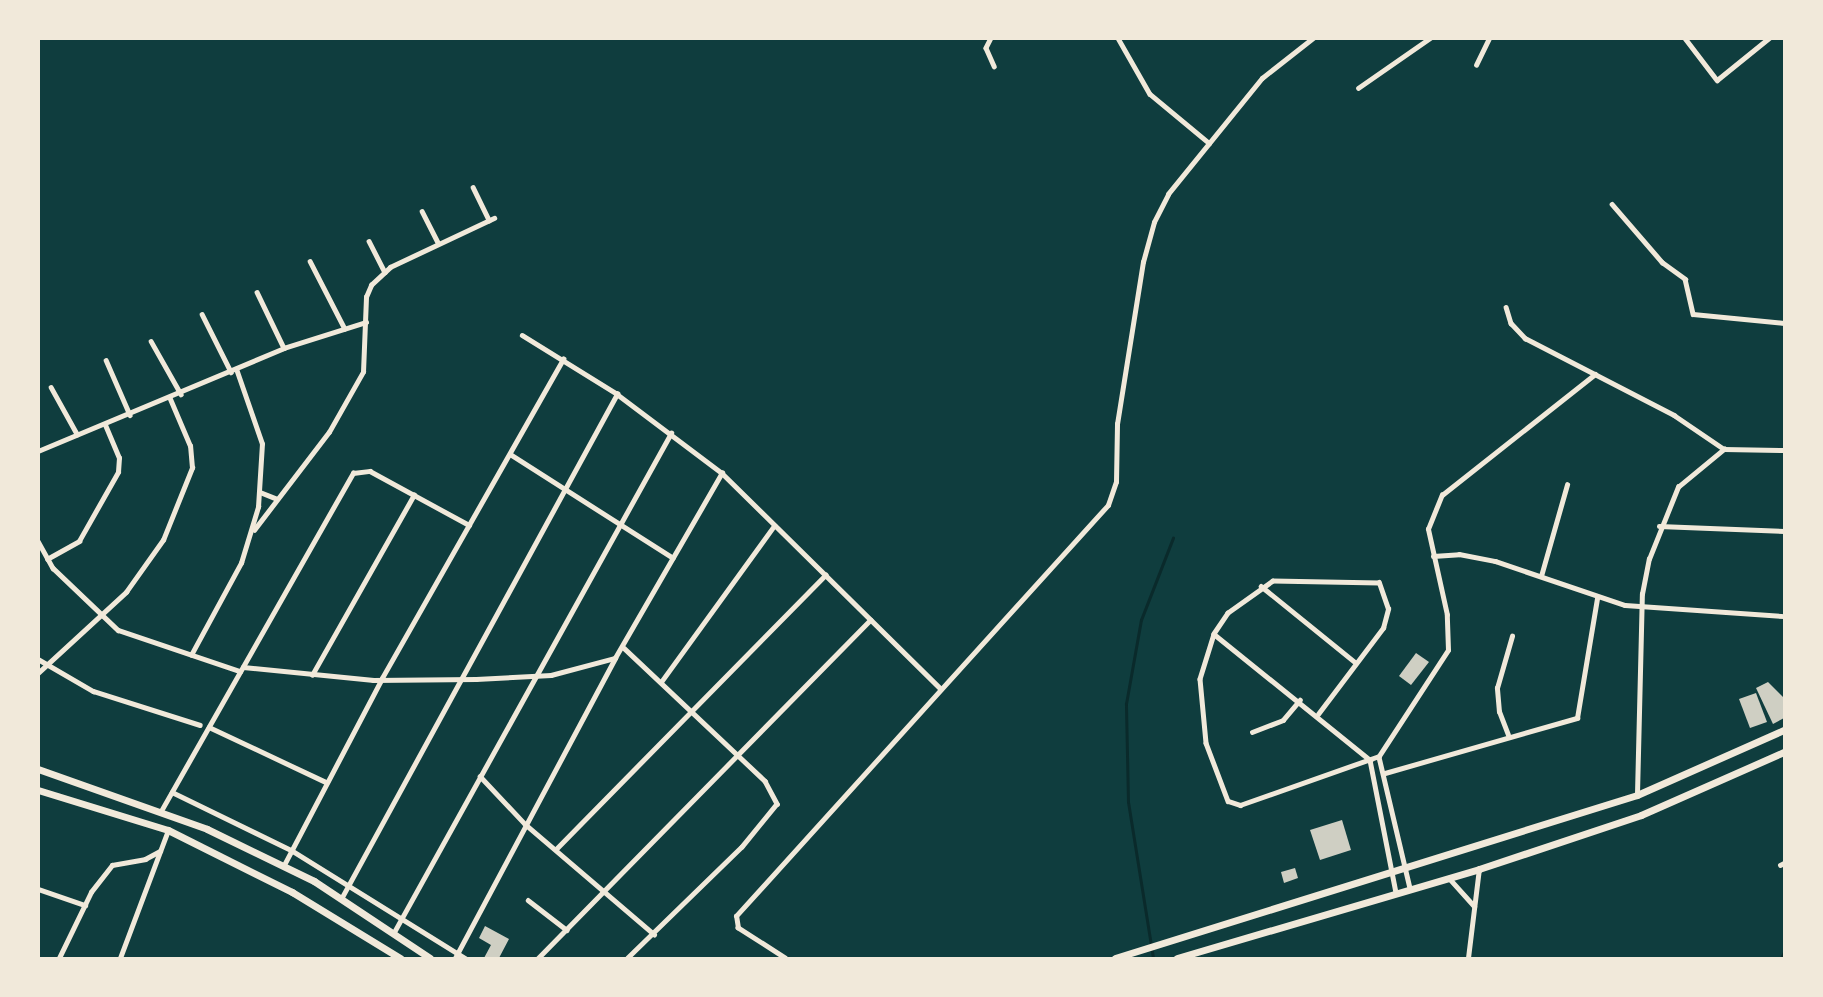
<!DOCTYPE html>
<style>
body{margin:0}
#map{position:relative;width:1823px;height:997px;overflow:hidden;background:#0f3d3e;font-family:Montserrat,sans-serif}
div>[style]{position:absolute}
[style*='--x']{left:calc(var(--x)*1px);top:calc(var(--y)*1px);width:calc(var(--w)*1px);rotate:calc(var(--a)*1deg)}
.stream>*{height:2.5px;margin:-1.25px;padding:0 1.25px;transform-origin:1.25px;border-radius:1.25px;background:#0a2a2b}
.building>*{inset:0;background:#cfcfc3}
.minor>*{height:4.5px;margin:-2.25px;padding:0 2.25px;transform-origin:2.25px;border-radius:2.25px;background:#f1e9da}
.primary>*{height:7px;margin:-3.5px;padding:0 3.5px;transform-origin:3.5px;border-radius:3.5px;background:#f1e9da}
span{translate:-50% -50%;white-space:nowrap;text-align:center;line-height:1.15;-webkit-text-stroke:7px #f1e9da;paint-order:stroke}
.frame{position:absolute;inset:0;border:40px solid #f1e9da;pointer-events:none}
</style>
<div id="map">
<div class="stream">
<i style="--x:1153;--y:958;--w:158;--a:-99.1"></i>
<i style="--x:1128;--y:802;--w:98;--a:-91.2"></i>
<i style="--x:1126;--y:704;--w:85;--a:-79.9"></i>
<i style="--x:1141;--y:620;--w:88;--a:-68.7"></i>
<i style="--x:1521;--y:958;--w:14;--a:0"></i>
<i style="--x:1781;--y:958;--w:7;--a:-63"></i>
</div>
<div class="building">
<i style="clip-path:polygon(1416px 653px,1429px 662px,1411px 685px,1399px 676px)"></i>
<i style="clip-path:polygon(1768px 682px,1784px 698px,1784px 718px,1773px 724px,1756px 688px)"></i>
<i style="clip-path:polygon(1756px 693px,1767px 722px,1750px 728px,1739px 699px)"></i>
<i style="clip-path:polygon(1342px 820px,1351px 850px,1320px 860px,1310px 830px)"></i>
<i style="clip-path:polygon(1295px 868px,1298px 878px,1284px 883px,1281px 872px)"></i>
<i style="clip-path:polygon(485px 926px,509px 939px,499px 958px,484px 958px,491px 945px,479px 938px)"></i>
</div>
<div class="minor">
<i style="--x:991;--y:38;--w:11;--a:117"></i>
<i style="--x:986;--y:48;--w:20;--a:66"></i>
<i style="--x:1118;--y:38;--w:64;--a:60.3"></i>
<i style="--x:1150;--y:94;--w:77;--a:39.7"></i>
<i style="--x:1685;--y:38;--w:53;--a:52.7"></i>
<i style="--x:1717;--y:80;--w:67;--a:-38.9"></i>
<i style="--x:1476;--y:65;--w:30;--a:-64"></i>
<i style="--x:1358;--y:88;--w:88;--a:-34.8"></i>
<i style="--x:473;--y:187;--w:37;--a:64"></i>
<i style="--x:1612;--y:204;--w:77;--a:49.2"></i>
<i style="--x:1662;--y:262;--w:29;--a:36"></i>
<i style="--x:1685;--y:279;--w:36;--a:77"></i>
<i style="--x:1693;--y:314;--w:91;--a:5.6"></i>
<i style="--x:422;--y:211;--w:35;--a:63"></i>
<i style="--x:369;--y:241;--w:35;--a:63"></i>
<i style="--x:310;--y:261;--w:76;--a:62.8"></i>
<i style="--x:257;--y:292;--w:62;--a:64.3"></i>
<i style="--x:1506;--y:307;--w:17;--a:73"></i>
<i style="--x:1511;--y:323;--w:21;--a:47"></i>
<i style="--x:1525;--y:338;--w:168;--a:27.3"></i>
<i style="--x:1674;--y:415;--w:60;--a:34.2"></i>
<i style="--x:202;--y:314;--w:65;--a:63.4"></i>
<i style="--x:522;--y:335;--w:112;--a:31.8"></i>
<i style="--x:617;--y:394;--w:131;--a:37"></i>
<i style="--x:722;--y:473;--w:306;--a:44.6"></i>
<i style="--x:151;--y:341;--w:61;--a:60.5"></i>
<i style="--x:106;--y:360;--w:60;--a:66.4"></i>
<i style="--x:51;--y:387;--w:54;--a:61"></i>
<i style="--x:1724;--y:449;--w:60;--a:1"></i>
<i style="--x:38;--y:451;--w:267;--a:-22.7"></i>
<i style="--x:284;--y:348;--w:86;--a:-17.6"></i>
<i style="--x:510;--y:454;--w:193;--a:32.5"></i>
<i style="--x:260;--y:492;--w:18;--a:22"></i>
<i style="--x:1659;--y:526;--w:125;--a:2.3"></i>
<i style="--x:254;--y:530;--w:123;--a:-52.6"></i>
<i style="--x:329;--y:432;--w:69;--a:-60.5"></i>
<i style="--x:363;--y:372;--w:75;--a:-87.7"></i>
<i style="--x:366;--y:297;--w:13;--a:-67"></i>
<i style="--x:371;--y:285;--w:26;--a:-43"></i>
<i style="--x:390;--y:267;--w:115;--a:-25.2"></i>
<i style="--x:38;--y:541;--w:31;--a:61"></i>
<i style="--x:53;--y:568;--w:90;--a:43.6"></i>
<i style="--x:118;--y:630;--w:129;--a:18.6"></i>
<i style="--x:1433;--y:556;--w:26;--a:-4"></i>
<i style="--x:1459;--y:554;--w:37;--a:11"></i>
<i style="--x:1495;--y:561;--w:137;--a:18.7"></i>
<i style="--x:1625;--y:605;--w:159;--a:4"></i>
<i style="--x:47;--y:559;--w:37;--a:-29"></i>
<i style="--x:79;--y:541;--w:79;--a:-60.5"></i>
<i style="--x:118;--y:472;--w:14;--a:-86"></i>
<i style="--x:119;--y:458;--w:36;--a:-113"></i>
<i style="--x:1541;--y:576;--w:95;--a:-74.1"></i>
<i style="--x:1261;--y:586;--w:121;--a:39"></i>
<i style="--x:1214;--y:634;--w:201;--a:38.9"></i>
<i style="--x:1370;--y:760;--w:136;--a:78.9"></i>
<i style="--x:624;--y:648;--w:194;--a:43.3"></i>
<i style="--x:765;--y:781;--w:26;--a:62"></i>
<i style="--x:777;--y:804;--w:55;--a:129.1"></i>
<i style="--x:742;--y:847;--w:159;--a:135.8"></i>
<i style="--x:191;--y:655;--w:105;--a:-61.5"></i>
<i style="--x:241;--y:563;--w:59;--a:-73.1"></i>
<i style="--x:258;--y:507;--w:63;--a:-86.4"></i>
<i style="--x:262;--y:444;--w:79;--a:-109.1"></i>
<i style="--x:38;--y:659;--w:64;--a:30.2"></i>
<i style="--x:93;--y:691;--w:112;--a:17.6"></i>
<i style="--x:243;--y:667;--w:131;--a:5.7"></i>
<i style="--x:373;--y:680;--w:103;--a:-0.6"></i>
<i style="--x:476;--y:679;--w:75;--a:-3.1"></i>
<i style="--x:551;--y:675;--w:66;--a:-14.9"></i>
<i style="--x:38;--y:673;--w:120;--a:-42.6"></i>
<i style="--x:126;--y:592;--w:64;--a:-54.6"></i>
<i style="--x:163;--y:540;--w:78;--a:-68.1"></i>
<i style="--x:192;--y:468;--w:22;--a:-95"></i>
<i style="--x:190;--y:446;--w:51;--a:-113.1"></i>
<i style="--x:312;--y:675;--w:207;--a:-60.5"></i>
<i style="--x:661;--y:682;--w:193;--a:-54.1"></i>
<i style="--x:1318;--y:714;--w:108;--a:-52.9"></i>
<i style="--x:1383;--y:628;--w:20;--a:-75"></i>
<i style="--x:1388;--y:609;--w:28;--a:-109"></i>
<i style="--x:1379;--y:583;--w:106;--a:-178.9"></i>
<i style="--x:1273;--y:581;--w:55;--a:144.6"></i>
<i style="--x:1228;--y:613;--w:25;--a:124"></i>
<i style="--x:1214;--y:634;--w:47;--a:107.3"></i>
<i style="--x:1200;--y:679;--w:64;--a:84.6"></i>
<i style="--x:1206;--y:743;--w:62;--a:69.2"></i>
<i style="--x:1228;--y:801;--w:13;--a:18"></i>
<i style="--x:1240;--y:805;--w:147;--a:-19.4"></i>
<i style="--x:1379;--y:756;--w:126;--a:-56.9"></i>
<i style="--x:1448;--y:650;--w:35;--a:-92"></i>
<i style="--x:1447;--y:615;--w:88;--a:-102.5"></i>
<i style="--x:1428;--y:529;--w:37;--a:-68"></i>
<i style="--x:1442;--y:495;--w:195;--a:-38.3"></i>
<i style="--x:209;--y:727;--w:129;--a:25.2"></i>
<i style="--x:1252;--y:732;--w:33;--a:-21"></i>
<i style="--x:1283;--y:720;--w:26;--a:-50"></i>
<i style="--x:1508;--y:735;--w:25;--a:-111"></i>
<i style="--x:1499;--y:712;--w:24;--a:-95"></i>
<i style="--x:1497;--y:688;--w:54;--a:-73.9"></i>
<i style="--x:1379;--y:757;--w:135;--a:76.7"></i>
<i style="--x:1385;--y:773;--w:200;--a:-16"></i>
<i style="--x:1577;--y:718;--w:122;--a:-80.5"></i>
<i style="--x:480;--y:776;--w:66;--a:46.8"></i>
<i style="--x:525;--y:824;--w:170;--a:40.5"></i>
<i style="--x:172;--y:792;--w:132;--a:26"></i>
<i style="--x:291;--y:850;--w:205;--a:31.8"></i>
<i style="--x:1637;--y:794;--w:200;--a:-88.6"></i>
<i style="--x:1642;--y:594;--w:36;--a:-79"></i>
<i style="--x:1649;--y:559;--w:78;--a:-68.1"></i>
<i style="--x:1678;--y:487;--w:60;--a:-39.6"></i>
<i style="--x:161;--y:811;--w:389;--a:-60.4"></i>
<i style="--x:353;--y:473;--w:17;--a:-7"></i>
<i style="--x:370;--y:471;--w:113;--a:28.6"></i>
<i style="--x:557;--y:848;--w:383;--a:-45.5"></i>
<i style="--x:284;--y:865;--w:211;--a:-62.3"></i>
<i style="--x:382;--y:678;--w:367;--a:-60.4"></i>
<i style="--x:1780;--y:865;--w:4;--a:-27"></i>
<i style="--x:1449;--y:878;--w:38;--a:48"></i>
<i style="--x:38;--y:889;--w:50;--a:18.8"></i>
<i style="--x:341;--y:899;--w:576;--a:-61.34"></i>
<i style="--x:528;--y:900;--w:49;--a:37.6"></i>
<i style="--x:393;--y:934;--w:573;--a:-60.97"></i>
<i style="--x:59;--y:958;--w:73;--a:-64.1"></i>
<i style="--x:91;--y:892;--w:34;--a:-52"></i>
<i style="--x:112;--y:865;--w:34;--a:-10"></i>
<i style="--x:145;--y:859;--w:17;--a:-28"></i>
<i style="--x:120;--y:958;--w:137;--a:-69.4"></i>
<i style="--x:455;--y:958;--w:340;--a:-61.9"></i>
<i style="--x:615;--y:658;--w:214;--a:-60"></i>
<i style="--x:538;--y:958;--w:474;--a:-45.5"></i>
<i style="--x:785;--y:958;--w:56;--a:-147.4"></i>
<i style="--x:738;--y:928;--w:12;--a:-99"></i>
<i style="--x:736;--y:916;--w:554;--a:-47.85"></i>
<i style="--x:1108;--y:505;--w:24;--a:-71"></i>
<i style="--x:1116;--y:482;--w:58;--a:-89"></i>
<i style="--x:1117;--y:424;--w:164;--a:-80.9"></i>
<i style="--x:1143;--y:262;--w:41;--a:-74.6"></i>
<i style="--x:1154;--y:222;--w:31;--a:-63"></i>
<i style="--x:1168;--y:194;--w:149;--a:-51"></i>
<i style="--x:1262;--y:78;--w:65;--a:-38.1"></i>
<i style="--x:1468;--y:958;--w:90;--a:-83"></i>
</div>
<div class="primary">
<i style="--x:38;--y:769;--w:179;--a:19.5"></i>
<i style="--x:207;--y:829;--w:119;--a:25.9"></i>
<i style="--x:314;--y:881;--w:139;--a:33.6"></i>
<i style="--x:38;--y:790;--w:136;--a:17.1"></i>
<i style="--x:168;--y:830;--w:139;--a:26.6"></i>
<i style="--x:292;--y:892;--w:127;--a:31.4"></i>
<i style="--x:1115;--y:958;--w:547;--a:-17.34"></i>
<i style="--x:1637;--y:795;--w:161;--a:-23.9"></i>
<i style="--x:1177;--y:958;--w:315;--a:-16.4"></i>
<i style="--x:1479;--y:869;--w:171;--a:-18.4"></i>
<i style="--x:1641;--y:815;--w:156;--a:-23.8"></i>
</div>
<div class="frame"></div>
</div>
